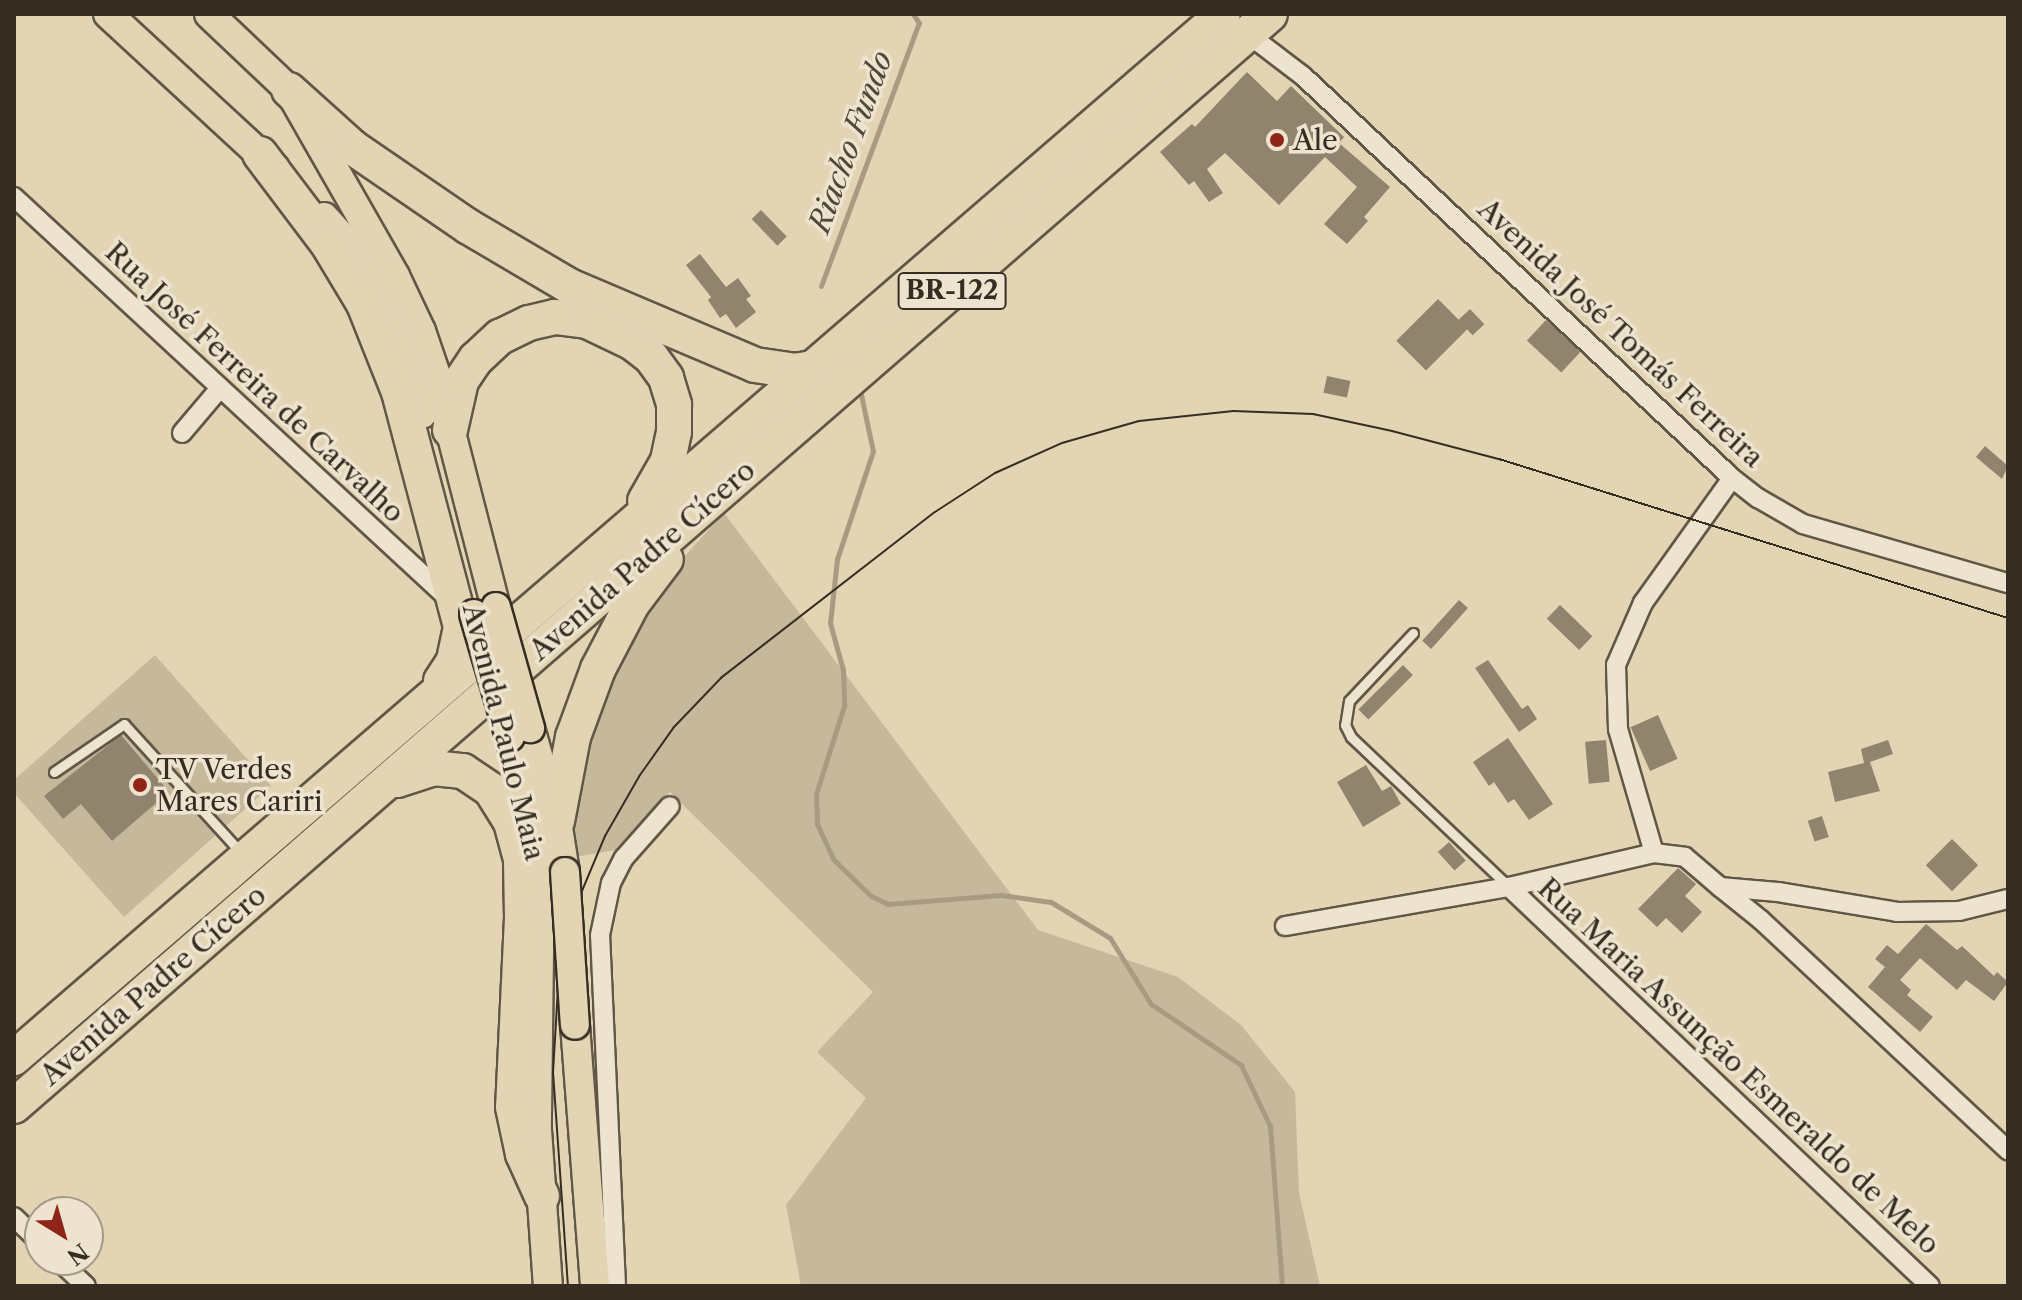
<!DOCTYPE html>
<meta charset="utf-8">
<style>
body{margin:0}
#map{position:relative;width:2022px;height:1300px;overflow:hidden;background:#e3d4b4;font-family:"Libre Caslon Text",serif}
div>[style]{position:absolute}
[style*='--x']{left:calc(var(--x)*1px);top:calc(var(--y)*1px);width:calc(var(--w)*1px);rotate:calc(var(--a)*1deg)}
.green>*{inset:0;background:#c6b89b}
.stream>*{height:5px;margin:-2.5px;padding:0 2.5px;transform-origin:2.5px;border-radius:2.5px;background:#a89b82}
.building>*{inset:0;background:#90846e;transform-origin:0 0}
.roads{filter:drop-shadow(2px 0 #615746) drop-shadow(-2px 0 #615746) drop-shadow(0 2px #615746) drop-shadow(0 -2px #615746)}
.lane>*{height:9px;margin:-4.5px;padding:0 4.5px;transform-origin:4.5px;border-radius:4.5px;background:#ede3ce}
.street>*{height:18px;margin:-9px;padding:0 9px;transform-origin:9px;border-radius:9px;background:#ede3ce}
.primary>*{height:28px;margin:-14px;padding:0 14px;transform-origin:14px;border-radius:14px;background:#e3d4b4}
.highway>*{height:34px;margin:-17px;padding:0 17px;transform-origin:17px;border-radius:17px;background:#e3d4b4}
.tram>*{height:2px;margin:-1px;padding:0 1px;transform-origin:1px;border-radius:1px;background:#362d22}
.bridges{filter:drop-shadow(2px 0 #362d22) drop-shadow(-2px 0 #362d22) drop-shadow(0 2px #362d22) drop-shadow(0 -2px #362d22)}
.primary-bridge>*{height:28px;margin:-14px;padding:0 14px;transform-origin:14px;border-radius:14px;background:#e3d4b4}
.dots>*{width:22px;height:22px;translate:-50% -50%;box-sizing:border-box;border:4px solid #ede3ce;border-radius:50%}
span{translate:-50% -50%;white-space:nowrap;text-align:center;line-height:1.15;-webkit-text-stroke:7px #ede3ce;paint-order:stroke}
.shield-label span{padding:2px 6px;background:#ede3ce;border:2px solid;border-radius:6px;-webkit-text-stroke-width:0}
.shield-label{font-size:26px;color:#362d22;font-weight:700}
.poi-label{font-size:28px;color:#362d22}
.left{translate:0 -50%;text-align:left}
.street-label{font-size:28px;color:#362d22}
.water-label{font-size:30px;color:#52483a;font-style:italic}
.frame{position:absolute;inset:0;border:16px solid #362d22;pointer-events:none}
.north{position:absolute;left:24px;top:1196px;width:80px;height:80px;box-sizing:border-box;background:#ede3ce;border:2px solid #a49a89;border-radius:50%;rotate:143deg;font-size:22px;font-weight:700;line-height:32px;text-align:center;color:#362d22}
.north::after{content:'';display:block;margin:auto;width:28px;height:36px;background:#8f2418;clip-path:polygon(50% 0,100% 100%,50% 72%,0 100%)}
</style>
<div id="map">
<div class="green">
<div style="clip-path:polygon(724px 513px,1038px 930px,1178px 977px,1241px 1025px,1295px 1092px,1299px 1193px,1320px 1286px,801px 1286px,786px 1205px,866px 1098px,817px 1052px,873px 992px,670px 792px,621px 849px,575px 857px,574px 821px,585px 748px,607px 683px,661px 582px)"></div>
<div style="clip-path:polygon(155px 655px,271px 786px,124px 917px,14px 793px,14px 780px)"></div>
</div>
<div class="stream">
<div style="--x:821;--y:286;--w:281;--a:-69.6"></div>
<div style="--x:919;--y:23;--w:11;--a:-124"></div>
<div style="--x:860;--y:390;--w:62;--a:78"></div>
<div style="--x:873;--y:451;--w:114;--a:108.4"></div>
<div style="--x:837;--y:559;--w:64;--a:96.2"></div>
<div style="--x:830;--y:623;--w:49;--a:74.5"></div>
<div style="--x:843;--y:670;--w:36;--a:88"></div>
<div style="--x:844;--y:706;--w:92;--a:107.7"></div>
<div style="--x:816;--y:794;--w:30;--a:88"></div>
<div style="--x:817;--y:824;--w:38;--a:65"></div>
<div style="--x:833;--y:859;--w:53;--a:44.2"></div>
<div style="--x:871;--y:896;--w:19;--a:25"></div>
<div style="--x:888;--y:904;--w:113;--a:-4.6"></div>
<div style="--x:1001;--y:895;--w:50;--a:8"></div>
<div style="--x:1051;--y:902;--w:69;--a:31.4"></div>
<div style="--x:1110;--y:938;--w:78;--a:58.2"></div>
<div style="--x:1151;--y:1004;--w:109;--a:34.1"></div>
<div style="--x:1241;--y:1065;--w:68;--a:64.6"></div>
<div style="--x:1270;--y:1126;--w:160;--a:85.7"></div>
</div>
<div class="building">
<div style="clip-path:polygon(1247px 72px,1277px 101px,1291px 86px,1344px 137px,1339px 143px,1390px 187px,1364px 217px,1368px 221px,1347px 244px,1324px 224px,1357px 187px,1325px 157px,1279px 205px,1225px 153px,1207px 169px,1223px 193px,1209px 202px,1194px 181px,1189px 185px,1160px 152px,1192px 124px,1195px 127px)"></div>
<div style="left:761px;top:210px;width:37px;height:13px;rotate:46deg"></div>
<div style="clip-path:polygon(700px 254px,726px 287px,738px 278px,751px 296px,746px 299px,756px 312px,736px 328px,726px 314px,720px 318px,708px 300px,711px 297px,686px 265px)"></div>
<div style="left:1438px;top:299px;width:42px;height:59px;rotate:45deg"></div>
<div style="left:1470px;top:309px;width:21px;height:16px;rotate:47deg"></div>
<div style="left:1546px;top:320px;width:47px;height:28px;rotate:43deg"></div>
<div style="left:1327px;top:376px;width:24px;height:17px;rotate:12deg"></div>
<div style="clip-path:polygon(1985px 446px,2008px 466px,2002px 479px,1976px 457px)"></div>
<div style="left:1459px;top:600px;width:12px;height:55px;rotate:42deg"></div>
<div style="left:1560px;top:605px;width:45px;height:19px;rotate:44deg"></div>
<div style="clip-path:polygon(1488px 660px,1522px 709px,1528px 705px,1537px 719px,1519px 732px,1475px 668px)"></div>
<div style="left:1403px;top:665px;width:14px;height:63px;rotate:45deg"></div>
<div style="left:1658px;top:715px;width:48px;height:30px;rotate:66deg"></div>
<div style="clip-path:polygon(121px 735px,169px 792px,112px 841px,81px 804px,63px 819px,44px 796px)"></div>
<div style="clip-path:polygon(1508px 738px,1553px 804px,1529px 820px,1514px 799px,1508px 803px,1494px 782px,1489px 786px,1473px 762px)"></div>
<div style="left:1606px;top:740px;width:42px;height:21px;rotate:85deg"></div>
<div style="clip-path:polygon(1888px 740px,1893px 754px,1870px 762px,1880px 791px,1835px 802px,1828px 772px,1864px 763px,1861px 749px)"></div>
<div style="clip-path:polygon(1366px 765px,1382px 791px,1391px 786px,1401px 804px,1363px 827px,1337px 782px)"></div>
<div style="left:1822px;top:816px;width:22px;height:15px;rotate:72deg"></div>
<div style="left:1952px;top:839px;width:37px;height:37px;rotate:45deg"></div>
<div style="left:1449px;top:842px;width:25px;height:15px;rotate:48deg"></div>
<div style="clip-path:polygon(1678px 868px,1696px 884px,1685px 896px,1702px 912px,1682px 933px,1666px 918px,1657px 927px,1638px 909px)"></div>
<div style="clip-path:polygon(1926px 924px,1957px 950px,1962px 946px,1994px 976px,1997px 972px,2008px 982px,1994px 1001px,1966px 980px,1957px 990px,1920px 958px,1900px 980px,1911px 990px,1907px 995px,1933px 1017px,1920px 1032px,1868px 987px,1885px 967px,1875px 959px,1887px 945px,1898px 954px)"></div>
</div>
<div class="roads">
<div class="lane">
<div style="--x:1413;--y:633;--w:93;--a:133.3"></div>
<div style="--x:1349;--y:701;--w:24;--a:99"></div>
<div style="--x:1345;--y:725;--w:13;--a:63"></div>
<div style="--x:1351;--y:737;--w:218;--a:43.5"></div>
<div style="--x:54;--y:772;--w:85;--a:-34.4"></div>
<div style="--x:124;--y:724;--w:177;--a:47.7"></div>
</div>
<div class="street">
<div style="--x:1248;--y:34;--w:69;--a:37.4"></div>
<div style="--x:1303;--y:76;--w:588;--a:43.14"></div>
<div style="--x:1732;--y:478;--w:33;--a:38"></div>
<div style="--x:1758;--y:498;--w:52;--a:30"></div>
<div style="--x:1803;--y:524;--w:213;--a:16.1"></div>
<div style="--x:14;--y:197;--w:594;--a:42.75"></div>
<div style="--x:182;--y:433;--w:59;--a:-49.8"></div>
<div style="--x:1654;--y:853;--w:129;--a:-106.2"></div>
<div style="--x:1618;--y:729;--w:64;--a:-91.8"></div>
<div style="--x:1616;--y:665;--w:68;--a:-66.5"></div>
<div style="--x:1643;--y:603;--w:153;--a:-54.5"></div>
<div style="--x:1509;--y:887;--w:580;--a:43.46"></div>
<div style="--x:1720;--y:887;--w:53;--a:38.8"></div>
<div style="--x:1761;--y:920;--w:338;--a:43"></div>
<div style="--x:1285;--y:926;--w:227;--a:-9.9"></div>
<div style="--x:1509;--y:887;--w:149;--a:-13.2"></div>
<div style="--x:1654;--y:853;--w:31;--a:7"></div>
<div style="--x:1685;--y:857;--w:46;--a:40.6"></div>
<div style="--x:1720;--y:887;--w:58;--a:4.9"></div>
<div style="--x:1778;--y:892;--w:121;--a:9.5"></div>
<div style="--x:1897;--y:912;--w:62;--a:-0.9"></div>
<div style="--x:1959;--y:911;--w:50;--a:-13.8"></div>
<div style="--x:14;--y:1217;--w:36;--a:44"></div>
<div style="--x:58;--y:1260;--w:38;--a:43"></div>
<div style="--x:616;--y:1286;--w:351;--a:-92.6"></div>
<div style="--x:600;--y:935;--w:53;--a:-78.1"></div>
<div style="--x:611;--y:883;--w:28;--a:-63"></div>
<div style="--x:624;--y:858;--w:69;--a:-48.5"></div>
</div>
<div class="primary">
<div style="--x:108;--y:14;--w:227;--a:42.7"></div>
<div style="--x:209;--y:14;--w:110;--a:43.5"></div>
<div style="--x:289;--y:90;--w:214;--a:60.3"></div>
<div style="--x:395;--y:276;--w:61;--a:64.7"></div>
<div style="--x:421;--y:331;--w:50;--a:71.2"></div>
<div style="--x:437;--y:378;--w:236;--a:75.6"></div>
<div style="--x:324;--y:217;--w:39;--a:48"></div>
<div style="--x:350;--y:246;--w:74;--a:61"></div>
<div style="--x:386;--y:311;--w:109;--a:70.7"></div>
<div style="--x:530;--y:728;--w:97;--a:73.8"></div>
<div style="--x:557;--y:821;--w:52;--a:81.1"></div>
<div style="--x:510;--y:737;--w:136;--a:77.3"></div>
<div style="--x:540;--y:870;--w:260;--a:90.7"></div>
<div style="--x:537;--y:1130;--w:156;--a:86"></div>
<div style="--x:575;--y:1025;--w:262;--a:85.6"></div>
</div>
<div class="highway">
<div style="--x:289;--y:90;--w:85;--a:42.1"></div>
<div style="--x:352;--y:147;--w:142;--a:34.4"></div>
<div style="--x:469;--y:227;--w:116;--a:30.5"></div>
<div style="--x:569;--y:286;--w:202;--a:23"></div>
<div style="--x:755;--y:365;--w:40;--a:8.5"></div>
<div style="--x:795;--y:371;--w:22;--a:-10"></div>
<div style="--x:260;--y:154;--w:113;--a:52.9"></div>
<div style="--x:328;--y:244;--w:70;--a:59"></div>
<div style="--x:364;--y:304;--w:95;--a:68.3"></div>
<div style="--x:399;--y:392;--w:243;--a:75.2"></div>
<div style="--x:461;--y:627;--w:35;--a:102"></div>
<div style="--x:454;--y:661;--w:24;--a:123"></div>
<div style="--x:450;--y:430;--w:50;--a:-77.3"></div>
<div style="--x:461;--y:381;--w:27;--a:-56"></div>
<div style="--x:476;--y:359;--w:33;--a:-43"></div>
<div style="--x:500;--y:337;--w:32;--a:-26"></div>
<div style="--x:529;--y:323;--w:27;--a:-13"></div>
<div style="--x:555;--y:317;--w:32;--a:7"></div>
<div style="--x:587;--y:321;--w:51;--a:25.6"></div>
<div style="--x:633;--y:343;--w:23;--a:38"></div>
<div style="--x:651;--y:357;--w:26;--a:54"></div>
<div style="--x:666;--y:378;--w:28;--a:73"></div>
<div style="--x:674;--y:405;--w:27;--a:90"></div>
<div style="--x:674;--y:432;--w:30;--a:102"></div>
<div style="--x:668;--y:461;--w:46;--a:119.9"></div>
<div style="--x:397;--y:780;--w:38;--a:-18"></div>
<div style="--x:433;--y:768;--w:30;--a:6"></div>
<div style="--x:463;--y:771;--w:34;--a:34"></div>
<div style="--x:491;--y:790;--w:38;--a:58"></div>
<div style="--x:511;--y:822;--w:39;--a:75"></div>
<div style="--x:521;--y:860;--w:58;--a:89"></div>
<div style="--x:522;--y:918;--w:189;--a:92.7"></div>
<div style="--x:513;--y:1107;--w:48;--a:78"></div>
<div style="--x:523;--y:1154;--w:46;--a:65.7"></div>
<div style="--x:557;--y:821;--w:86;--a:-79.2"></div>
<div style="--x:573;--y:737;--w:72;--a:-69.8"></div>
<div style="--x:598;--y:669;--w:73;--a:-62.4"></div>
<div style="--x:632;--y:604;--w:56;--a:-52.9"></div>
<div style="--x:14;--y:1058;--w:1597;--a:-40.81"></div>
<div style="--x:14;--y:1106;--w:1664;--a:-41"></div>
</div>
</div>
<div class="tram">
<div style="--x:579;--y:898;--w:67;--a:-67.2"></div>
<div style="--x:605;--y:836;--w:70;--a:-60.2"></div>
<div style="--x:640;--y:775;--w:59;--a:-54.7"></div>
<div style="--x:674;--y:727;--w:69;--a:-46.2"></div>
<div style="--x:722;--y:677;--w:269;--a:-37.8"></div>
<div style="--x:935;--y:512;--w:72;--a:-33"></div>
<div style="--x:995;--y:473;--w:73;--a:-24.1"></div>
<div style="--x:1062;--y:443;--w:80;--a:-15.9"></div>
<div style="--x:1139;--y:421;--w:95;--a:-6.1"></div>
<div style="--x:1233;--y:411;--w:80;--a:2.1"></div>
<div style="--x:1313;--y:414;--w:81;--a:12.1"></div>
<div style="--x:1392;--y:431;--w:111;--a:14.7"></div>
<div style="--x:1499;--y:459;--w:533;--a:17.35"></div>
<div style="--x:558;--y:988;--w:84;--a:93.4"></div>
<div style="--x:553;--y:1072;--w:215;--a:86"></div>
</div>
<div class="bridges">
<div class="primary-bridge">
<div style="--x:496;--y:607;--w:126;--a:74.3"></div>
<div style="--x:474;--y:614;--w:128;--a:73.7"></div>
<div style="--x:565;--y:872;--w:153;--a:86.3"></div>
</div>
</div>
<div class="dots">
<div style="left:1277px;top:140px;background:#8f2418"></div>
<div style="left:140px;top:785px;background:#8f2418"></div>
</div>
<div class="shield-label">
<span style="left:952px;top:291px">BR-122</span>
</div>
<div class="poi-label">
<span class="left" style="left:1293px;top:140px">Ale</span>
<span class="left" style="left:156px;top:785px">TV Verdes<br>Mares Cariri</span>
</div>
<div class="street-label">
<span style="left:1621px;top:333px;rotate:43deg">Avenida José Tomás Ferreira</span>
<span style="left:255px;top:382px;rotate:43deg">Rua José Ferreira de Carvalho</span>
<span style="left:642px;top:560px;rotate:-41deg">Avenida Padre Cícero</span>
<span style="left:504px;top:732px;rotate:76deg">Avenida Paulo Maia</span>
<span style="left:153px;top:985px;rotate:-41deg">Avenida Padre Cícero</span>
<span style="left:1739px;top:1066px;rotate:43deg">Rua Maria Assunção Esmeraldo de Melo</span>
</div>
<div class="water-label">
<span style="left:851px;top:142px;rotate:-70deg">Riacho Fundo</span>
</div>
<div class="frame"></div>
<div class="north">N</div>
</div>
